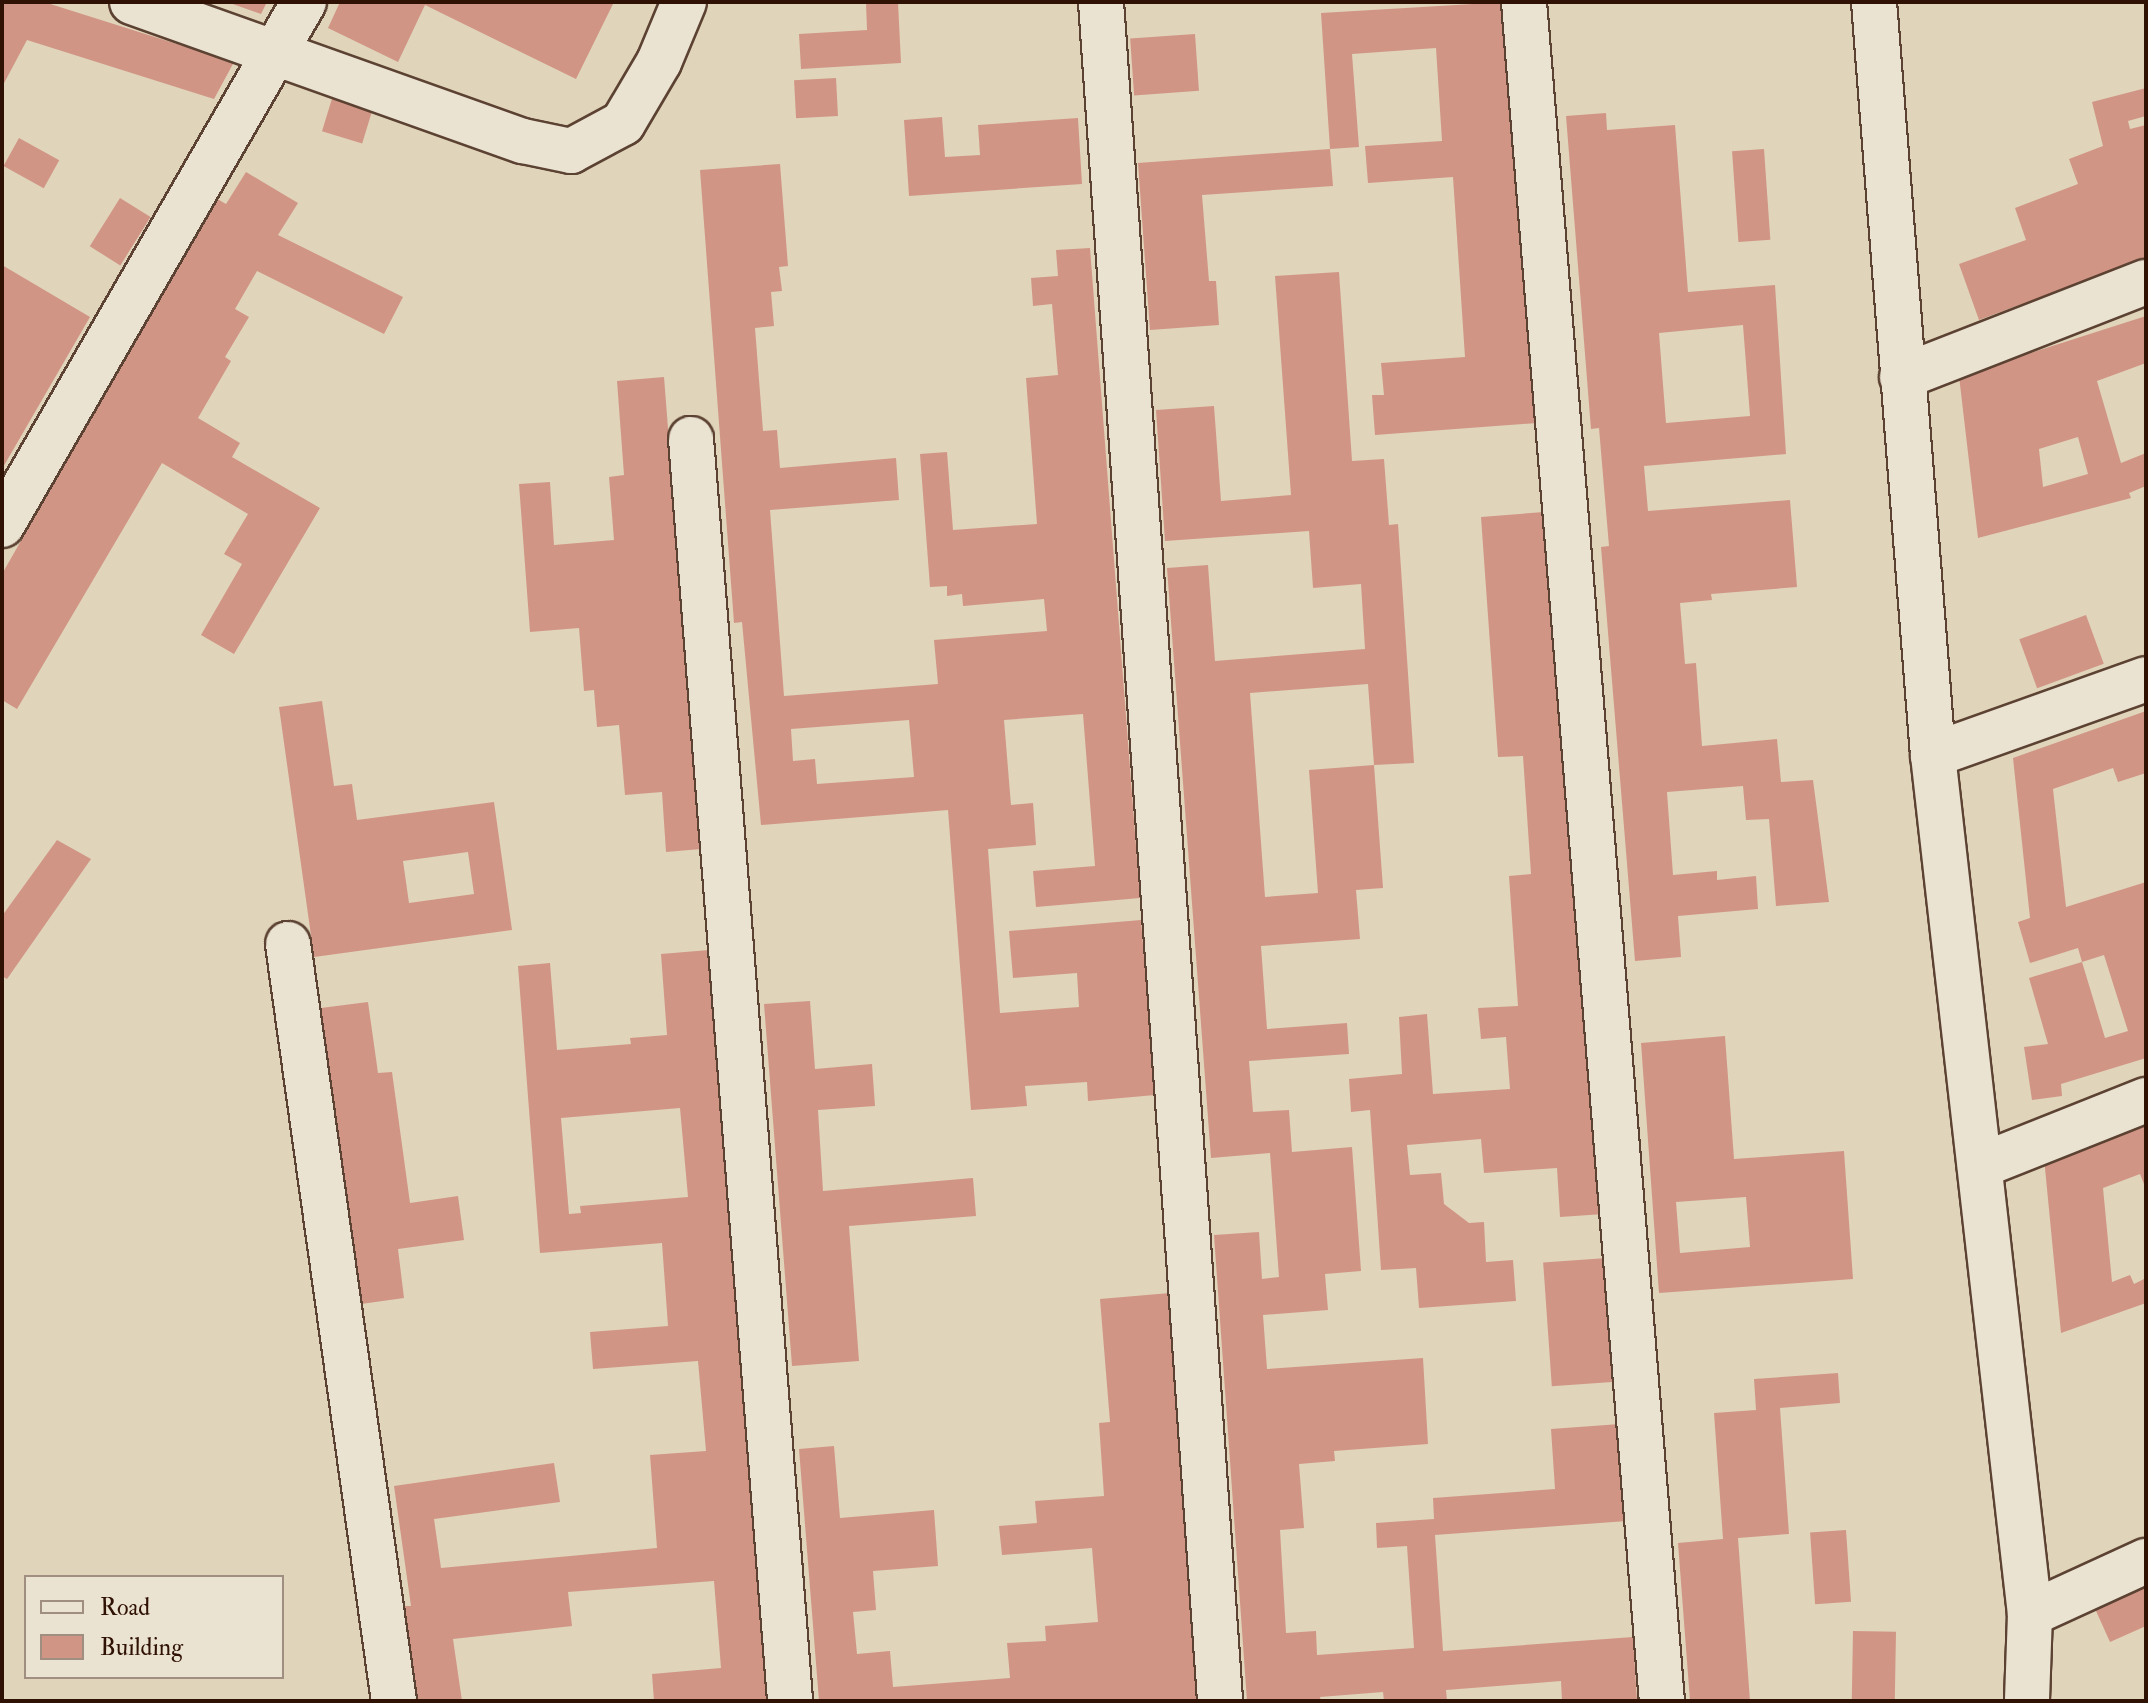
<!DOCTYPE html>
<style>
body{margin:0}
#map{position:relative;width:2148px;height:1703px;overflow:hidden;background:#e0d4ba;font-family:"IM FELL Double Pica",serif}
div>[style]{position:absolute}
[style*='--x']{left:calc(var(--x)*1px);top:calc(var(--y)*1px);width:calc(var(--w)*1px);rotate:calc(var(--a)*1deg)}
.building>*{inset:0;background:#d19585;transform-origin:0 0}
.roads{filter:drop-shadow(2px 0 #5c4232) drop-shadow(-2px 0 #5c4232) drop-shadow(0 2px #5c4232) drop-shadow(0 -2px #5c4232)}
.minor>*{height:44px;margin:-22px;padding:0 22px;transform-origin:22px;border-radius:22px;background:#ebe3d2}
.tertiary>*{height:44px;margin:-22px;padding:0 22px;transform-origin:22px;border-radius:22px;background:#ebe3d2}
span{translate:-50% -50%;white-space:nowrap;text-align:center;line-height:1.15;-webkit-text-stroke:6px #ebe3d2;paint-order:stroke}
.frame{position:absolute;inset:0;border:4px solid #301204;pointer-events:none}
.legend{position:absolute;left:24px;top:1575px;width:260px;height:104px;box-sizing:border-box;background:#ebe3d2;border:2px solid #a08f80;margin:0;padding:10px 14px;list-style:none;font-size:24px;color:#301204}
.legend li{display:flex;align-items:center;gap:16px;height:40px}
.legend b{width:40px;border:2px solid #a08f80}
</style>
<div id="map">
<div class="building">
<div style="clip-path:polygon(2px 2px,44px 2px,234px 62px,214px 99px,27px 40px,2px 87px)"></div>
<div style="clip-path:polygon(227px 2px,267px 2px,261px 14px)"></div>
<div style="clip-path:polygon(340px 2px,614px 2px,576px 79px,425px 5px,398px 62px,328px 28px)"></div>
<div style="clip-path:polygon(866px 2px,898px 2px,901px 63px,801px 69px,799px 34px,867px 30px)"></div>
<div style="clip-path:polygon(1507px 2px,1537px 423px,1375px 435px,1372px 395px,1384px 395px,1381px 363px,1465px 357px,1453px 177px,1368px 183px,1365px 146px,1442px 141px,1436px 48px,1352px 54px,1359px 147px,1330px 149px,1321px 13px)"></div>
<div style="left:1195px;top:34px;width:57px;height:65px;rotate:86deg"></div>
<div style="left:836px;top:78px;width:38px;height:42px;rotate:87deg"></div>
<div style="clip-path:polygon(2146px 88px,2146px 116px,2128px 121px,2130px 129px,2146px 125px,2146px 258px,1979px 320px,1959px 264px,2026px 240px,2015px 208px,2078px 184px,2069px 159px,2103px 146px,2092px 102px)"></div>
<div style="left:334px;top:92px;width:42px;height:41px;rotate:17deg"></div>
<div style="clip-path:polygon(evenodd,1606px 113px,1607px 130px,1675px 125px,1688px 292px,1775px 285px,1786px 454px,1644px 466px,1648px 511px,1790px 500px,1797px 587px,1711px 594px,1712px 600px,1680px 603px,1685px 664px,1696px 663px,1702px 746px,1777px 739px,1781px 782px,1813px 780px,1829px 902px,1776px 906px,1769px 819px,1746px 820px,1743px 786px,1667px 792px,1673px 875px,1717px 871px,1717px 880px,1756px 876px,1758px 909px,1678px 916px,1681px 957px,1635px 961px,1601px 547px,1609px 546px,1599px 428px,1591px 429px,1566px 116px,1606px 113px,1743px 325px,1750px 416px,1666px 423px,1659px 333px,1743px 325px)"></div>
<div style="clip-path:polygon(942px 117px,945px 157px,980px 155px,978px 125px,1078px 118px,1082px 184px,909px 196px,904px 120px)"></div>
<div style="left:19px;top:138px;width:46px;height:32px;rotate:29deg"></div>
<div style="clip-path:polygon(1330px 149px,1333px 186px,1202px 195px,1209px 281px,1216px 281px,1219px 325px,1150px 330px,1138px 163px)"></div>
<div style="left:1764px;top:149px;width:91px;height:32px;rotate:86deg"></div>
<div style="clip-path:polygon(evenodd,780px 164px,788px 266px,779px 267px,782px 291px,771px 292px,774px 326px,755px 328px,763px 431px,777px 430px,780px 468px,896px 458px,899px 500px,770px 510px,784px 696px,938px 684px,934px 640px,1047px 631px,1044px 599px,963px 606px,962px 594px,947px 596px,947px 586px,930px 587px,920px 454px,947px 452px,953px 530px,1037px 524px,1026px 378px,1058px 375px,1052px 304px,1033px 306px,1031px 278px,1058px 276px,1056px 250px,1090px 248px,1140px 898px,1036px 907px,1033px 871px,1095px 866px,1083px 714px,1004px 720px,1011px 805px,1033px 803px,1036px 845px,988px 849px,994px 932px,1000px 1013px,1079px 1007px,1077px 973px,1013px 978px,1009px 931px,1141px 920px,1155px 1095px,1088px 1101px,1087px 1082px,1025px 1086px,1027px 1106px,971px 1110px,948px 810px,761px 825px,742px 622px,734px 623px,700px 170px,780px 164px,909px 720px,914px 777px,817px 784px,815px 759px,793px 761px,791px 729px,909px 720px)"></div>
<div style="clip-path:polygon(246px 172px,298px 203px,278px 235px,403px 297px,384px 334px,257px 271px,235px 309px,249px 317px,225px 357px,231px 361px,198px 418px,240px 443px,232px 457px,320px 508px,234px 654px,201px 635px,242px 564px,224px 554px,248px 514px,162px 463px,17px 709px,2px 700px,2px 574px,26px 532px,20px 529px,214px 197px,226px 204px)"></div>
<div style="left:120px;top:198px;width:36px;height:57px;rotate:32deg"></div>
<div style="clip-path:polygon(2px 265px,90px 317px,2px 469px)"></div>
<div style="clip-path:polygon(1339px 272px,1352px 461px,1384px 459px,1389px 525px,1398px 524px,1414px 763px,1374px 765px,1368px 684px,1250px 693px,1265px 897px,1318px 893px,1309px 770px,1374px 765px,1383px 888px,1356px 890px,1360px 939px,1261px 946px,1267px 1029px,1347px 1023px,1349px 1054px,1249px 1061px,1253px 1112px,1289px 1110px,1292px 1152px,1352px 1147px,1361px 1271px,1325px 1274px,1328px 1310px,1263px 1315px,1267px 1369px,1423px 1358px,1428px 1444px,1334px 1451px,1335px 1461px,1299px 1464px,1304px 1528px,1280px 1530px,1286px 1633px,1316px 1631px,1317px 1655px,1414px 1648px,1407px 1546px,1377px 1548px,1376px 1523px,1434px 1519px,1433px 1498px,1555px 1489px,1551px 1429px,1620px 1424px,1627px 1521px,1435px 1535px,1443px 1651px,1633px 1637px,1637px 1701px,1562px 1701px,1561px 1681px,1446px 1690px,1447px 1701px,1384px 1701px,1383px 1692px,1320px 1697px,1321px 1701px,1247px 1701px,1214px 1235px,1259px 1232px,1262px 1279px,1279px 1277px,1270px 1153px,1211px 1158px,1167px 568px,1208px 565px,1215px 661px,1365px 649px,1361px 584px,1313px 588px,1309px 531px,1165px 541px,1156px 410px,1214px 406px,1221px 501px,1291px 495px,1275px 276px)"></div>
<div style="clip-path:polygon(evenodd,2146px 316px,2146px 363px,2097px 381px,2121px 463px,2146px 453px,2146px 486px,2129px 493px,2131px 498px,1978px 538px,1959px 376px,2146px 316px,2078px 437px,2088px 474px,2043px 487px,2039px 449px,2078px 437px)"></div>
<div style="clip-path:polygon(664px 377px,701px 849px,666px 852px,662px 792px,625px 795px,619px 725px,597px 727px,594px 690px,584px 691px,579px 628px,530px 632px,519px 484px,550px 482px,554px 545px,614px 540px,609px 477px,624px 475px,617px 381px)"></div>
<div style="clip-path:polygon(1544px 512px,1604px 1214px,1560px 1217px,1557px 1168px,1484px 1173px,1481px 1139px,1407px 1145px,1410px 1175px,1441px 1173px,1444px 1204px,1469px 1223px,1484px 1222px,1486px 1262px,1513px 1260px,1516px 1301px,1419px 1308px,1416px 1268px,1381px 1270px,1370px 1110px,1351px 1112px,1349px 1079px,1402px 1074px,1399px 1017px,1427px 1014px,1433px 1094px,1510px 1089px,1506px 1037px,1481px 1039px,1478px 1008px,1518px 1006px,1509px 876px,1531px 874px,1523px 756px,1498px 757px,1481px 517px)"></div>
<div style="left:2086px;top:615px;width:52px;height:71px;rotate:70deg"></div>
<div style="clip-path:polygon(evenodd,322px 701px,334px 786px,352px 784px,357px 820px,494px 802px,512px 930px,314px 957px,279px 707px,322px 701px,468px 852px,474px 894px,409px 903px,403px 861px,468px 852px)"></div>
<div style="clip-path:polygon(evenodd,2146px 711px,2146px 773px,2118px 782px,2113px 768px,2053px 789px,2066px 907px,2146px 882px,2146px 1058px,2061px 1084px,2062px 1096px,2032px 1100px,2024px 1047px,2048px 1044px,2029px 978px,2082px 962px,2078px 948px,2030px 963px,2018px 922px,2030px 918px,2013px 758px,2146px 711px,2104px 955px,2128px 1031px,2105px 1038px,2082px 962px,2104px 955px)"></div>
<div style="clip-path:polygon(57px 840px,91px 859px,7px 979px,2px 976px,2px 916px)"></div>
<div style="clip-path:polygon(evenodd,709px 950px,769px 1701px,654px 1701px,652px 1674px,721px 1668px,714px 1581px,568px 1592px,572px 1626px,453px 1639px,462px 1701px,416px 1701px,403px 1606px,411px 1606px,394px 1486px,554px 1463px,560px 1502px,434px 1519px,441px 1568px,657px 1548px,650px 1455px,706px 1451px,698px 1361px,593px 1369px,590px 1332px,668px 1326px,662px 1243px,540px 1253px,518px 966px,550px 963px,557px 1050px,631px 1044px,630px 1038px,667px 1035px,661px 954px,709px 950px,680px 1108px,688px 1197px,580px 1206px,581px 1213px,569px 1214px,561px 1118px,680px 1108px)"></div>
<div style="clip-path:polygon(810px 1001px,815px 1069px,872px 1064px,875px 1106px,818px 1110px,823px 1191px,973px 1178px,976px 1216px,849px 1226px,859px 1361px,792px 1366px,764px 1004px)"></div>
<div style="clip-path:polygon(368px 1002px,378px 1073px,392px 1072px,410px 1203px,458px 1196px,464px 1240px,398px 1249px,404px 1298px,361px 1304px,321px 1008px)"></div>
<div style="clip-path:polygon(evenodd,1725px 1036px,1734px 1159px,1844px 1151px,1853px 1279px,1659px 1293px,1641px 1043px,1725px 1036px,1746px 1197px,1750px 1247px,1680px 1253px,1676px 1202px,1746px 1197px)"></div>
<div style="clip-path:polygon(2146px 1119px,2146px 1189px,2140px 1174px,2103px 1188px,2112px 1282px,2130px 1275px,2134px 1284px,2146px 1278px,2146px 1303px,2061px 1333px,2044px 1158px)"></div>
<div style="left:1607px;top:1258px;width:124px;height:64px;rotate:86deg"></div>
<div style="clip-path:polygon(1170px 1293px,1202px 1701px,819px 1701px,799px 1449px,834px 1446px,840px 1518px,934px 1510px,938px 1566px,873px 1571px,876px 1610px,853px 1612px,857px 1654px,890px 1651px,893px 1687px,1010px 1678px,1007px 1643px,1046px 1641px,1045px 1626px,1098px 1622px,1092px 1548px,1002px 1555px,999px 1526px,1037px 1523px,1035px 1501px,1104px 1496px,1099px 1423px,1110px 1422px,1100px 1299px)"></div>
<div style="clip-path:polygon(1838px 1373px,1840px 1403px,1780px 1408px,1789px 1534px,1738px 1538px,1750px 1701px,1690px 1701px,1678px 1543px,1723px 1539px,1714px 1413px,1756px 1410px,1754px 1379px)"></div>
<div style="left:1846px;top:1530px;width:72px;height:36px;rotate:86deg"></div>
<div style="clip-path:polygon(2146px 1578px,2146px 1626px,2110px 1642px,2092px 1602px)"></div>
<div style="left:1853px;top:1631px;width:43px;height:70px;rotate:1deg"></div>
</div>
<div class="roads">
<div class="minor">
<div style="--x:132;--y:2;--w:415;--a:19.6"></div>
<div style="--x:523;--y:141;--w:49;--a:11.8"></div>
<div style="--x:571;--y:151;--w:59;--a:-28.3"></div>
<div style="--x:623;--y:123;--w:71;--a:-59.5"></div>
<div style="--x:659;--y:62;--w:65;--a:-67.4"></div>
<div style="--x:1101;--y:2;--w:1703;--a:85.99"></div>
<div style="--x:1524;--y:2;--w:1705;--a:85.36"></div>
<div style="--x:1902;--y:377;--w:262;--a:-21.3"></div>
<div style="--x:691;--y:439;--w:1266;--a:85.51"></div>
<div style="--x:2;--y:525;--w:604;--a:-60"></div>
<div style="--x:1933;--y:755;--w:226;--a:-19.6"></div>
<div style="--x:288;--y:944;--w:764;--a:82.03"></div>
<div style="--x:1980;--y:1166;--w:179;--a:-21.7"></div>
<div style="--x:2030;--y:1614;--w:128;--a:-24.6"></div>
</div>
<div class="tertiary">
<div style="--x:1874;--y:2;--w:755;--a:85.52"></div>
<div style="--x:1933;--y:755;--w:864;--a:83.56"></div>
<div style="--x:2030;--y:1614;--w:87;--a:92"></div>
</div>
</div>
<div class="frame"></div>
<ul class="legend">
<li><b style="height:10px;background:#ebe3d2"></b>Road</li>
<li><b style="height:22px;background:#d19585"></b>Building</li>
</ul>
</div>
